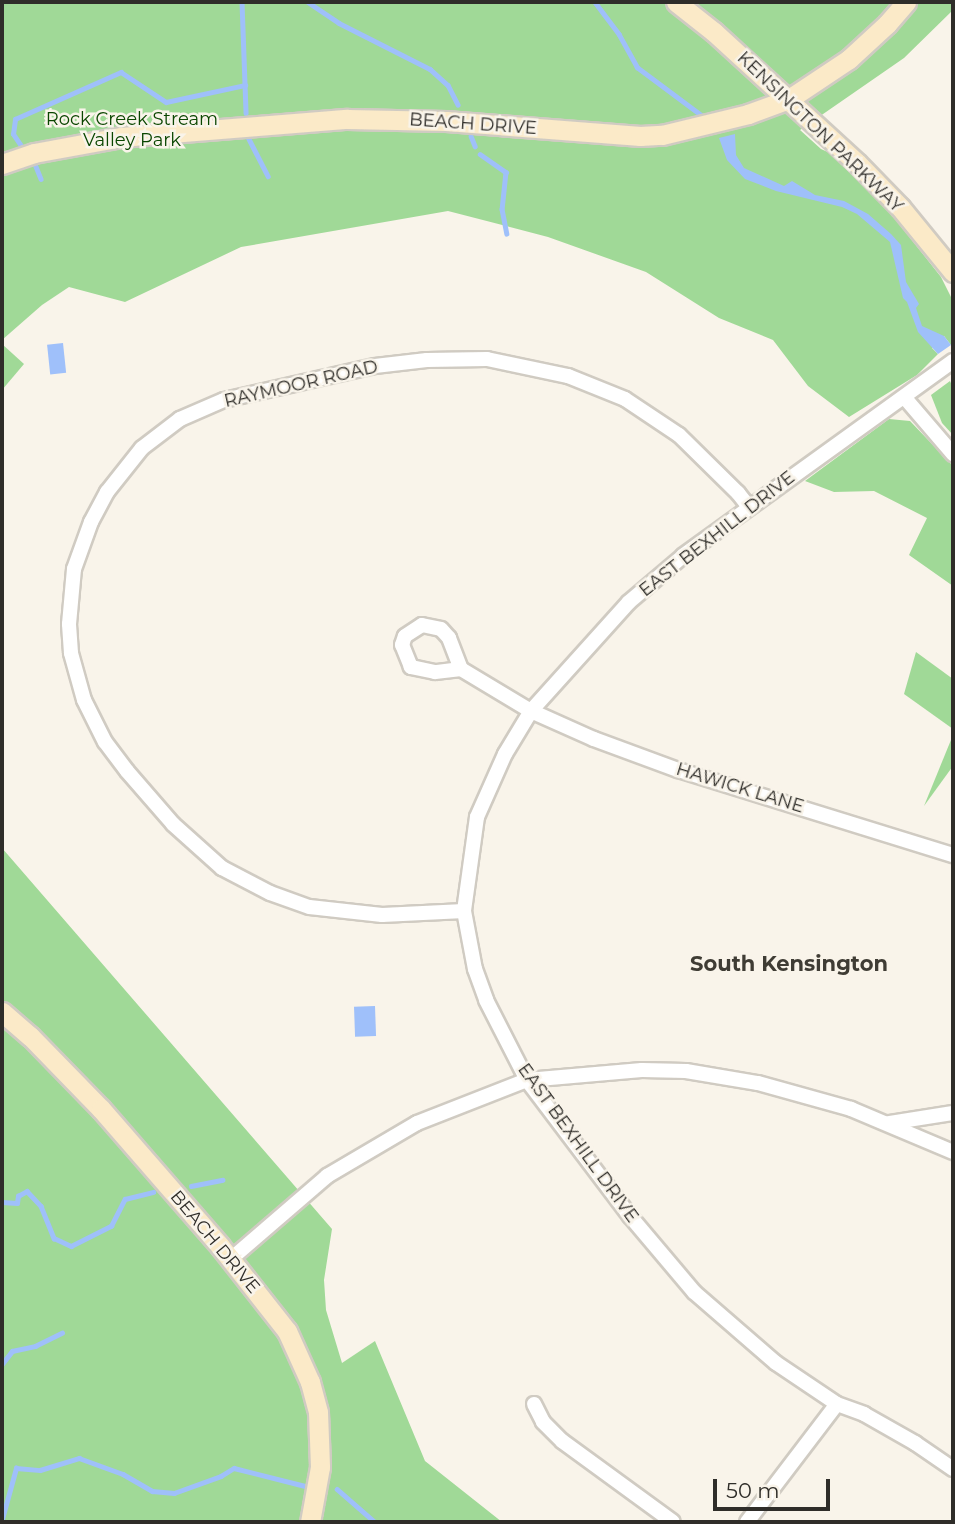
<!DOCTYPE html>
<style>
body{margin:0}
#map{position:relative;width:955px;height:1524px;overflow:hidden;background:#f9f4ea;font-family:Montserrat,sans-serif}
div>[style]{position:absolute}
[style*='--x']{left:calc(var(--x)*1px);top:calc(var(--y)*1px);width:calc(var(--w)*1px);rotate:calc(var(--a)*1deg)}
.green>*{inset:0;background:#a0d997}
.water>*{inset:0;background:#9fc0fa;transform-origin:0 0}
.stream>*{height:4.5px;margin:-2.25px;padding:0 2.25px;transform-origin:2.25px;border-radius:2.25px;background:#9fc0fa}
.roads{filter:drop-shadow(2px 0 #d0cbc2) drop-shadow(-2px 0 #d0cbc2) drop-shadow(0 2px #d0cbc2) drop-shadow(0 -2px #d0cbc2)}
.street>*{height:14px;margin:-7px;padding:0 7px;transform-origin:7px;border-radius:7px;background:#fff}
.secondary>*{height:19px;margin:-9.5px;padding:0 9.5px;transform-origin:9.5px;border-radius:9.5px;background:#fbeac8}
span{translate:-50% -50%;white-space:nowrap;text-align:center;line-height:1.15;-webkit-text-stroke:5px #f9f4ea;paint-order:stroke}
.park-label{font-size:18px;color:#0a4600}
.street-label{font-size:18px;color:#2f2d29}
.quarter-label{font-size:21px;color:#3f3c34;font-weight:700}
.frame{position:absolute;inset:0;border:4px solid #2f2d29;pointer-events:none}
.scale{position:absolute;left:713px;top:1479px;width:117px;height:32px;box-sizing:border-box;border:4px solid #2f2d29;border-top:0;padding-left:9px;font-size:21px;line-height:24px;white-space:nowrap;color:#2f2d29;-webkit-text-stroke:5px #f9f4ea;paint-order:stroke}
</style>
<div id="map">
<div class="green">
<div style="clip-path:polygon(2px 2px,953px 2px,953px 10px,904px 58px,800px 130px,821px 149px,843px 159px,863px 178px,941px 277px,953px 301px,953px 343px,951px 345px,944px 336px,932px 348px,938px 354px,917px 375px,849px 417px,808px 386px,773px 340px,719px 318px,646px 272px,548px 237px,448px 211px,241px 247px,125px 302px,69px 287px,42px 305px,2px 340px)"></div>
<div style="clip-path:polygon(2px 344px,24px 364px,2px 390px)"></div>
<div style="clip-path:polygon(950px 381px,953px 388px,953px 435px,942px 423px,931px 395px)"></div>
<div style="clip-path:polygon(889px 419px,910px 421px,953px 466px,953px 586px,909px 555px,927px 518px,874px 491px,834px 492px,805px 481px)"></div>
<div style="clip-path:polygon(916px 652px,953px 679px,953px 729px,904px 694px)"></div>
<div style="clip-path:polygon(953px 735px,953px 766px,924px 806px)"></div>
<div style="clip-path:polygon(2px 848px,332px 1229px,324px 1280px,326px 1310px,342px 1363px,375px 1341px,425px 1461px,502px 1522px,2px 1522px)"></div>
</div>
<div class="water">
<div style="clip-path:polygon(735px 134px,736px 155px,744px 168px,784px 186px,792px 181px,815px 195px,844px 201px,868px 214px,891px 234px,901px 245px,906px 282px,919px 304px,916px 308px,922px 326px,944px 336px,951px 345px,938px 354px,918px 332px,907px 302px,903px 298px,890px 242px,857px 214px,842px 207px,776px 191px,745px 179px,727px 160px,719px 138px)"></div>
<div style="left:63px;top:343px;width:30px;height:16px;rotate:84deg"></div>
<div style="left:375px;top:1006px;width:30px;height:21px;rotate:88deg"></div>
</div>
<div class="stream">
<div style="--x:242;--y:2;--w:111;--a:87.9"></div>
<div style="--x:308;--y:2;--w:37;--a:34"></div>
<div style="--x:339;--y:23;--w:102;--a:26.8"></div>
<div style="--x:430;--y:69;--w:24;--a:42"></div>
<div style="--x:448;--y:85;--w:22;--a:63"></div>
<div style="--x:595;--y:2;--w:40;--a:53"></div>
<div style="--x:619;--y:34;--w:38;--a:61"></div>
<div style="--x:637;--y:67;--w:84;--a:36.7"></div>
<div style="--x:471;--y:136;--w:11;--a:68"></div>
<div style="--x:248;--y:137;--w:44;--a:62.9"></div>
<div style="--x:21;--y:146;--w:14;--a:-124"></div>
<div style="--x:13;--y:134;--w:15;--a:-82"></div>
<div style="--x:15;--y:119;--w:116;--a:-23.9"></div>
<div style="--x:121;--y:72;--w:54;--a:33.7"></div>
<div style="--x:166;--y:102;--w:81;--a:-12.1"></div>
<div style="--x:480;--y:154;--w:32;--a:35"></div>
<div style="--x:506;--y:172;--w:37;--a:96"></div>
<div style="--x:502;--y:209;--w:25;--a:79"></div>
<div style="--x:35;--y:164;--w:16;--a:68"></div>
<div style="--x:191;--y:1186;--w:32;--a:-11"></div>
<div style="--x:2;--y:1202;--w:15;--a:4"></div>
<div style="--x:17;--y:1203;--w:7;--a:-82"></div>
<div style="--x:18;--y:1196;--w:10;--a:-29"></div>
<div style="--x:27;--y:1191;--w:21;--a:47"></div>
<div style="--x:41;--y:1206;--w:35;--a:68"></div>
<div style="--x:54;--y:1238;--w:19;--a:25"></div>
<div style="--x:71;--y:1246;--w:45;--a:-26.6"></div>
<div style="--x:111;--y:1226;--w:30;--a:-63"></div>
<div style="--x:125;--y:1199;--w:29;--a:-14"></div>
<div style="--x:2;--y:1364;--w:16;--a:-52"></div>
<div style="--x:12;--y:1351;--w:24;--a:-12"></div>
<div style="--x:35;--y:1346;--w:30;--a:-26"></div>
<div style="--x:337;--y:1489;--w:50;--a:41"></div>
<div style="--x:2;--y:1519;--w:53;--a:-74.6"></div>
<div style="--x:16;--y:1468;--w:24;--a:5"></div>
<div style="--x:40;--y:1470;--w:41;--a:-17.1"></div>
<div style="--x:79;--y:1458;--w:47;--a:20"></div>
<div style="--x:123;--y:1474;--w:34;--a:30"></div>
<div style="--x:152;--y:1491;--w:22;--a:5"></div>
<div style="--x:174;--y:1493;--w:50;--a:-19.9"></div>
<div style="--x:221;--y:1476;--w:15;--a:-32"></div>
<div style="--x:234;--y:1468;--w:73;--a:14.2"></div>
</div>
<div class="roads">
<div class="street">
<div style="--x:953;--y:361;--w:333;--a:144.2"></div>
<div style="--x:683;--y:556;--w:71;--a:139.6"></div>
<div style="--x:629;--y:602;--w:147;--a:132"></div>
<div style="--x:531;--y:711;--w:50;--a:121.2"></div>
<div style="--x:505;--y:754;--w:69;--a:114"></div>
<div style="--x:477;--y:817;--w:95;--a:97.9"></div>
<div style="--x:464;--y:911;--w:59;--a:79.3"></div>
<div style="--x:475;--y:969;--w:33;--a:70"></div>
<div style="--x:486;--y:1000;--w:90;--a:62.9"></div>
<div style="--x:527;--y:1080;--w:171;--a:52.9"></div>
<div style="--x:630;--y:1216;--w:99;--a:49.9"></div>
<div style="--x:694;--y:1292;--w:108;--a:40.9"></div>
<div style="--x:776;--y:1363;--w:73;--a:33.9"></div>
<div style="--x:837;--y:1404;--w:29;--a:20"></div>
<div style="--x:864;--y:1414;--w:59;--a:29.6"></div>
<div style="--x:915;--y:1443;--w:46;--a:34.4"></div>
<div style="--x:905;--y:398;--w:74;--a:49.4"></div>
<div style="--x:461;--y:669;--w:26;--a:173"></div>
<div style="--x:435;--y:672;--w:25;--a:-168"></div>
<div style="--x:411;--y:667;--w:24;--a:-112"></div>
<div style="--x:402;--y:645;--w:9;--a:-72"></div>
<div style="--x:405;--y:636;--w:20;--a:-33"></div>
<div style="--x:422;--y:625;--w:19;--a:12"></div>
<div style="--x:441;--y:629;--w:12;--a:48"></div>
<div style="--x:449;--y:638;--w:33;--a:69"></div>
<div style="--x:461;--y:669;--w:82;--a:31"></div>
<div style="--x:531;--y:711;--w:69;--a:24"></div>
<div style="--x:594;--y:739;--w:90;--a:20.3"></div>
<div style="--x:678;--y:770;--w:288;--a:17.2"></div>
<div style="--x:464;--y:911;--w:82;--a:177.2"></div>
<div style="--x:382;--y:915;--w:73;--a:-173.7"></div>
<div style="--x:309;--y:907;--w:41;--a:-160.3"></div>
<div style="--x:270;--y:893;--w:54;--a:-152.5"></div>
<div style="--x:222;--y:868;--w:66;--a:-138.1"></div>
<div style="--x:173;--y:824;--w:70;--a:-131"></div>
<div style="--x:127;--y:771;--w:36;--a:-127"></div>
<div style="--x:105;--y:742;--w:47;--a:-116.6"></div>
<div style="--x:84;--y:700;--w:49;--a:-105.5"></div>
<div style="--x:71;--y:653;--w:29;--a:-94"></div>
<div style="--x:69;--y:624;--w:55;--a:-84.8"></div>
<div style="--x:74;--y:569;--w:50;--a:-70.1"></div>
<div style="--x:91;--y:522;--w:34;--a:-62"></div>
<div style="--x:107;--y:492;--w:56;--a:-51.5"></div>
<div style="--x:142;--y:448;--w:48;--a:-37.3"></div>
<div style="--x:180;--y:419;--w:48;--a:-23.4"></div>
<div style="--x:224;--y:400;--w:155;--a:-12.7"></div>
<div style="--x:375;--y:366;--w:52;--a:-6.6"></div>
<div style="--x:427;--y:360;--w:60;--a:-1"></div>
<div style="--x:487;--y:359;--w:83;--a:11.9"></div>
<div style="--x:568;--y:376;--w:61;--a:22"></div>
<div style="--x:625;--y:399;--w:65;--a:33.7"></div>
<div style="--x:679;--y:435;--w:83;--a:44.5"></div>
<div style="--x:738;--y:493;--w:18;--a:52"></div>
<div style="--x:889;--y:1123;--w:65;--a:-8.9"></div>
<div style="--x:231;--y:1259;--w:127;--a:-40.8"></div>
<div style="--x:327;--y:1176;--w:104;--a:-30.5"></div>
<div style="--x:417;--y:1123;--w:118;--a:-21.4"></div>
<div style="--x:527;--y:1080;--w:115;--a:-5"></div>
<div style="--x:642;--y:1070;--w:44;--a:1.3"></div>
<div style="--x:686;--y:1071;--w:73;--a:9.5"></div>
<div style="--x:758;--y:1083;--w:97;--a:15.6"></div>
<div style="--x:851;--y:1109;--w:111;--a:22.9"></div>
<div style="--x:534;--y:1404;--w:20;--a:63"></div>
<div style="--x:543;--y:1422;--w:27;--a:45"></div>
<div style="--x:562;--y:1441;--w:137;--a:36.1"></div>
<div style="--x:747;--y:1522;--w:148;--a:-52.7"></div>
</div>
<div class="secondary">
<div style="--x:676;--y:2;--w:48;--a:38.3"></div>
<div style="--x:714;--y:32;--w:194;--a:42.5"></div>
<div style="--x:857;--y:163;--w:62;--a:45.7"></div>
<div style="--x:900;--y:207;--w:84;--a:50.8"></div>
<div style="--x:2;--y:164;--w:34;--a:-19"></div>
<div style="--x:34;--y:153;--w:88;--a:-10.4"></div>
<div style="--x:121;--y:137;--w:227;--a:-4.6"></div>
<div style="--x:347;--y:119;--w:99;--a:1.2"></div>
<div style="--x:446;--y:121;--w:195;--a:4.4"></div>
<div style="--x:640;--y:136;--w:22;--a:-3"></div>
<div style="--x:662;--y:135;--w:89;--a:-13.7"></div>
<div style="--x:748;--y:114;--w:44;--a:-20.1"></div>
<div style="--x:789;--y:99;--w:72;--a:-33.7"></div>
<div style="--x:849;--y:59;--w:52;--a:-42.6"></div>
<div style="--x:887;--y:24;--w:29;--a:-49"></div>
<div style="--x:2;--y:1012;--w:37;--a:41"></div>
<div style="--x:30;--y:1036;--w:102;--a:45.8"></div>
<div style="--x:101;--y:1109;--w:181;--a:49"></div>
<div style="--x:220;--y:1246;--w:108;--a:51.8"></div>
<div style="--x:287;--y:1331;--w:56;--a:65.7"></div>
<div style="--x:310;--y:1382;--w:31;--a:75"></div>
<div style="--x:318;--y:1412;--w:55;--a:87.9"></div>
<div style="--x:320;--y:1467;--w:56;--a:100.3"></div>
</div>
</div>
<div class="park-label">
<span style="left:132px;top:130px">Rock Creek Stream<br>Valley Park</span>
</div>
<div class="street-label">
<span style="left:473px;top:124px;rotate:4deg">BEACH DRIVE</span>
<span style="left:820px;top:132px;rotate:44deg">KENSINGTON PARKWAY</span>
<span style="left:301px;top:384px;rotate:-13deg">RAYMOOR ROAD</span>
<span style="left:717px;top:534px;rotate:-38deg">EAST BEXHILL DRIVE</span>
<span style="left:740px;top:788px;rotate:17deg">HAWICK LANE</span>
<span style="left:578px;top:1143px;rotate:54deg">EAST BEXHILL DRIVE</span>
<span style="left:215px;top:1242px;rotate:50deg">BEACH DRIVE</span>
</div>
<div class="quarter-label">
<span style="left:789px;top:964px">South Kensington</span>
</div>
<div class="frame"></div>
<div class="scale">50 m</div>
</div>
